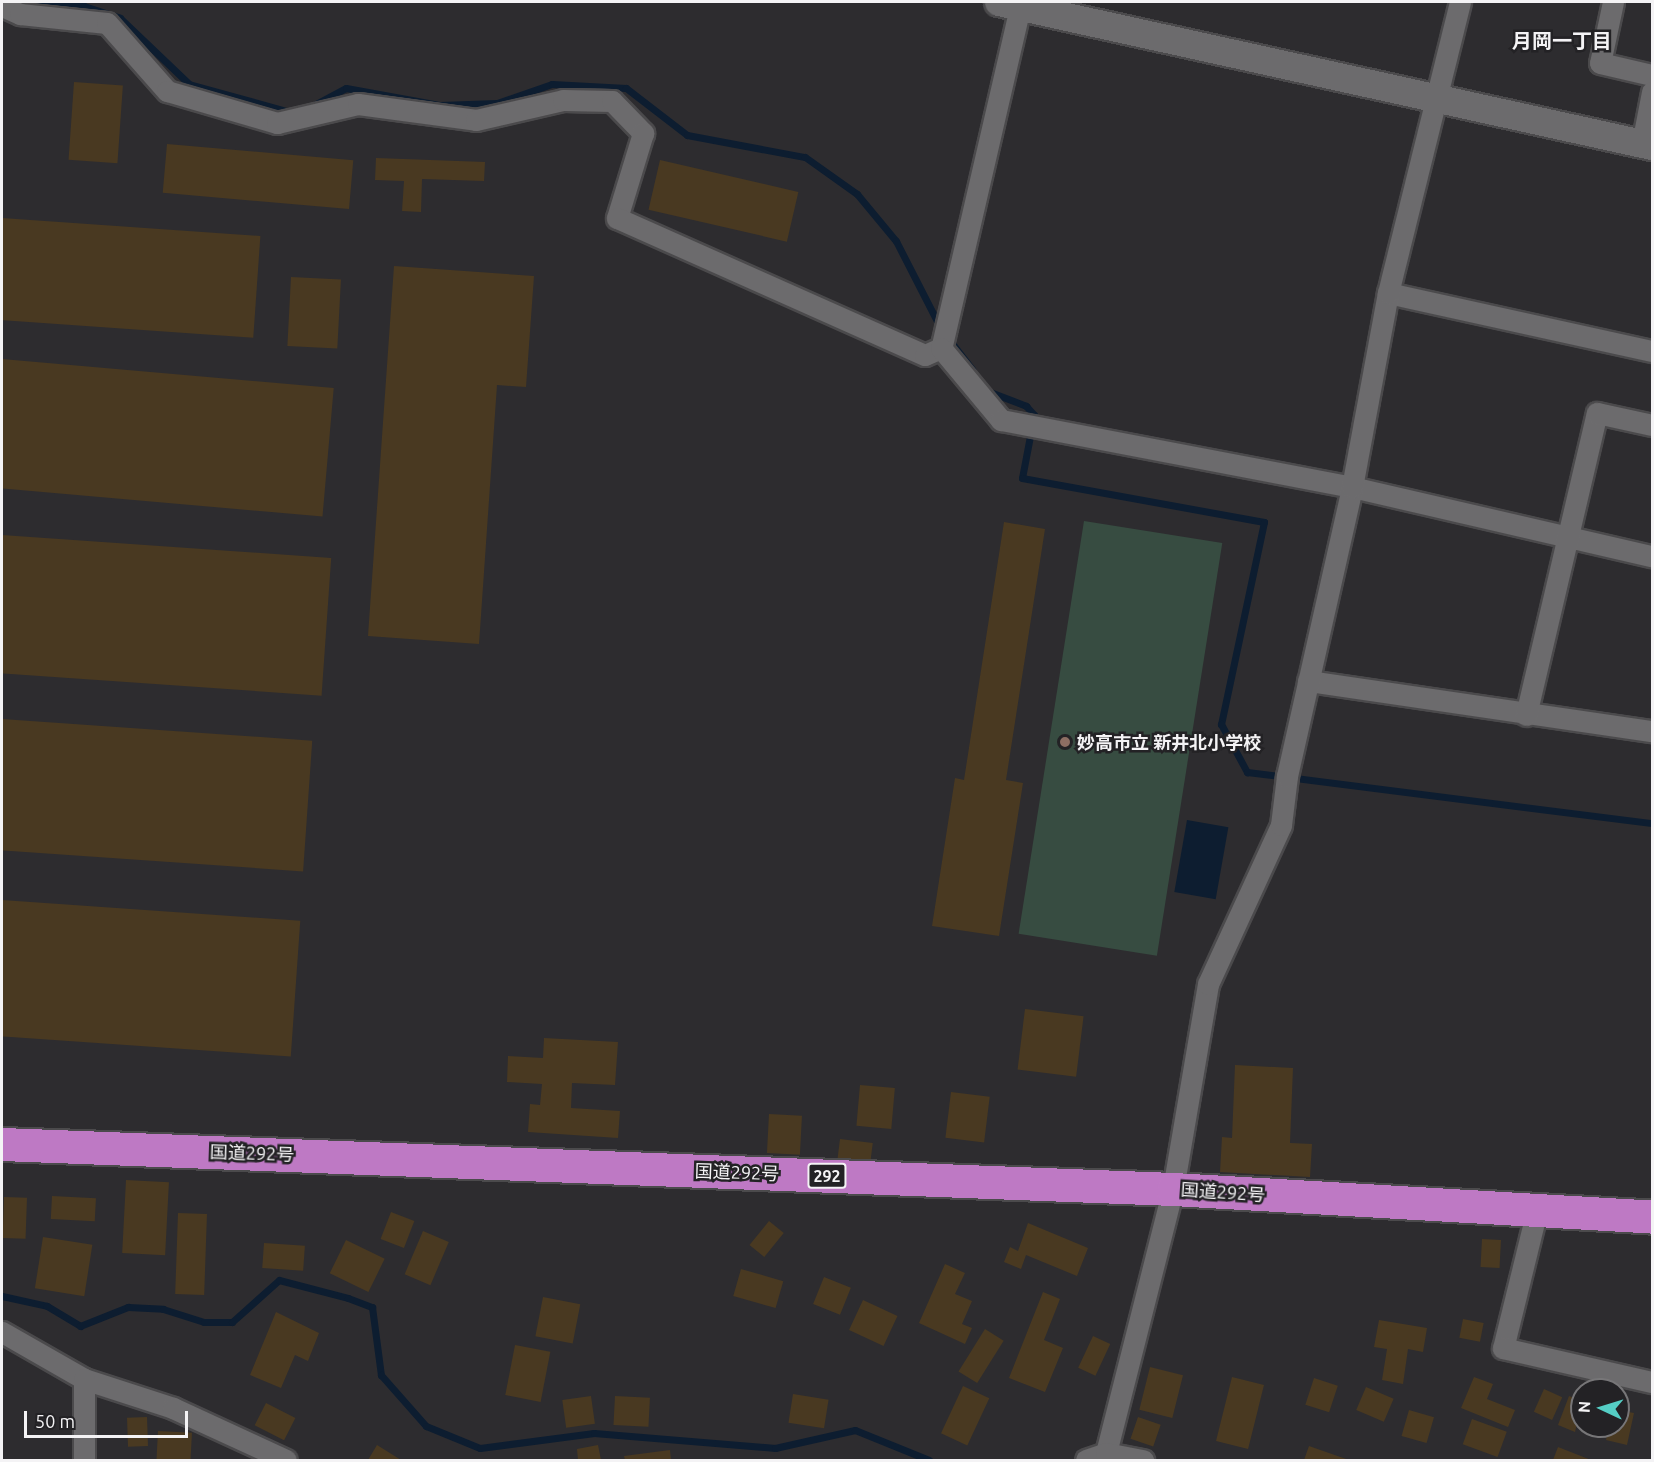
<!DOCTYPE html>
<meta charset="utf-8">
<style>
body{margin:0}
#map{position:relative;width:1654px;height:1462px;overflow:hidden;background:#2d2c2f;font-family:Ubuntu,"Noto Sans JP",sans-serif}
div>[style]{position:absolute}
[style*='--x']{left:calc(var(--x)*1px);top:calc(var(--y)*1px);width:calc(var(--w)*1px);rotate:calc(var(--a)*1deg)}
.green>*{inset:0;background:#374c41;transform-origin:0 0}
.water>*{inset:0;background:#0d1d30;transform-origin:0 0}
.stream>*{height:7px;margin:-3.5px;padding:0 3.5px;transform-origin:3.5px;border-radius:3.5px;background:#0d1d30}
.building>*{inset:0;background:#493921;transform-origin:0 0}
.roads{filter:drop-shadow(2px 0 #4b4a4c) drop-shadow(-2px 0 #4b4a4c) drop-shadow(0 2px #4b4a4c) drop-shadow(0 -2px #4b4a4c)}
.street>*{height:21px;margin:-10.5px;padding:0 10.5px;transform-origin:10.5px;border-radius:10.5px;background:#6c6b6d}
.secondary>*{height:28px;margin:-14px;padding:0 14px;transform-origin:14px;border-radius:14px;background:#6c6b6d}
.highway>*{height:33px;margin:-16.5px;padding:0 16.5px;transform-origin:16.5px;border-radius:16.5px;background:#be79c4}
.dots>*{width:16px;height:16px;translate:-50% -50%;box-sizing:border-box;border:3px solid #232225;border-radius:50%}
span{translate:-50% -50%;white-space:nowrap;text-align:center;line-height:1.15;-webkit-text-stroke:5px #232225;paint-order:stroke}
.shield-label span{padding:2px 4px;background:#232225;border:2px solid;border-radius:4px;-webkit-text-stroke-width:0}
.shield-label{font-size:16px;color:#f4f3f5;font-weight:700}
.poi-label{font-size:18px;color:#f4f3f5;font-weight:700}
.left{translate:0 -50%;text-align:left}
.street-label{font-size:18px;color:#f4f3f5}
.neighbourhood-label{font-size:20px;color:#f4f3f5;font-weight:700}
.frame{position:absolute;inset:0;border:3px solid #f4f3f5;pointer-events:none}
.north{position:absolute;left:1570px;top:1378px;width:60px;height:60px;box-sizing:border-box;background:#232225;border:2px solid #777678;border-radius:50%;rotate:274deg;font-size:16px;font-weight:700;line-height:24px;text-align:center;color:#f4f3f5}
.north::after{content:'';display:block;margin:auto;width:21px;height:27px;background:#55cec5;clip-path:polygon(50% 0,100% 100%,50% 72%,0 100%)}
.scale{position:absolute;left:24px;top:1411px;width:164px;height:27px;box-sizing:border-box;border:3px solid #f4f3f5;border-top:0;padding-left:8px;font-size:18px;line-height:21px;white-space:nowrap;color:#f4f3f5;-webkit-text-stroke:4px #232225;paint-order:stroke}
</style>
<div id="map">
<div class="green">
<div style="left:1084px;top:521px;width:140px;height:418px;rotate:9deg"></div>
</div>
<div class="water">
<div style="left:1187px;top:820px;width:42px;height:73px;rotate:10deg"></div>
</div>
<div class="stream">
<div style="--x:37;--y:6;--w:47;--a:0"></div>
<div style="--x:84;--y:6;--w:38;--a:18"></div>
<div style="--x:120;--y:18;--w:95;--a:43.7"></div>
<div style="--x:189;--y:84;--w:105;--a:15.5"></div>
<div style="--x:312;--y:106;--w:38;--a:-28"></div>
<div style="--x:346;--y:88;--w:96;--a:10.3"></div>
<div style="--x:440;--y:105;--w:57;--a:-2"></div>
<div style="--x:497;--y:103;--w:58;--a:-19.1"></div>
<div style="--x:552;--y:84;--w:74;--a:3.1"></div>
<div style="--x:626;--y:88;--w:77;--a:37.6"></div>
<div style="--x:687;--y:135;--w:120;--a:10.6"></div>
<div style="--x:805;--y:157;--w:64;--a:35.4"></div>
<div style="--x:857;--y:194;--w:61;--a:50.3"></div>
<div style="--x:896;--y:241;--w:99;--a:62.9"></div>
<div style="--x:947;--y:337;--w:41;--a:52"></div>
<div style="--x:990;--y:392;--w:39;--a:21"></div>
<div style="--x:1026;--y:406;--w:12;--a:48"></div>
<div style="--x:1034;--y:415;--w:64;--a:100.8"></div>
<div style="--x:1022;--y:478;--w:246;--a:10.3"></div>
<div style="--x:1264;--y:522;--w:207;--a:102"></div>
<div style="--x:1221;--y:724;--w:55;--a:61.6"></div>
<div style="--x:1247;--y:772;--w:408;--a:7.2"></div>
<div style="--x:2;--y:1296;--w:46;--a:12.5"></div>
<div style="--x:47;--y:1306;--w:39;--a:31"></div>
<div style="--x:80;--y:1326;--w:52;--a:-21.6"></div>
<div style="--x:128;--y:1307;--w:35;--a:3"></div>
<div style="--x:163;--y:1309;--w:43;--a:17.6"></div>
<div style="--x:204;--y:1322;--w:28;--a:0"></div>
<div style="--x:232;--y:1322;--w:63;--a:-41.8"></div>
<div style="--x:279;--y:1280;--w:71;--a:14.6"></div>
<div style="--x:348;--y:1298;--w:26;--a:21"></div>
<div style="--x:372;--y:1307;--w:69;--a:82.5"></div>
<div style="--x:381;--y:1375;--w:68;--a:48.6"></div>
<div style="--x:426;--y:1426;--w:58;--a:22.2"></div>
<div style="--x:480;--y:1448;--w:115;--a:-7.5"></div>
<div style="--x:594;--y:1433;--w:182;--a:4.7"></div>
<div style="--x:775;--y:1448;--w:82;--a:-12.7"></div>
<div style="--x:855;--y:1430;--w:80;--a:22.1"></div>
</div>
<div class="building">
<div style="left:74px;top:82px;width:49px;height:78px;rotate:4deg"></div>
<div style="left:167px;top:144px;width:187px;height:49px;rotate:5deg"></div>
<div style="clip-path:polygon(376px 158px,485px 162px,484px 181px,422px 179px,421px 212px,402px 211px,404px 181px,375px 180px)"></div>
<div style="left:660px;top:160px;width:142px;height:51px;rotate:13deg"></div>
<div style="left:2px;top:218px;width:259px;height:102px;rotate:4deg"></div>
<div style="clip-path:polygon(394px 266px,534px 276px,526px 387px,497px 385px,479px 644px,368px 636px)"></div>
<div style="left:291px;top:277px;width:50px;height:69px;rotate:3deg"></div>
<div style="left:2px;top:359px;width:333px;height:129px;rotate:5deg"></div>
<div style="clip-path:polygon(1004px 522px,1045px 529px,1006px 780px,1023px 783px,999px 936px,932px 926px,955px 778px,964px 780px)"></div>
<div style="left:2px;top:535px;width:330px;height:138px;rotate:4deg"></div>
<div style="left:2px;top:719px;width:311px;height:131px;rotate:4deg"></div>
<div style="left:2px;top:900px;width:299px;height:136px;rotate:4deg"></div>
<div style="left:1025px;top:1009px;width:59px;height:61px;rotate:7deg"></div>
<div style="clip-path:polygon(544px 1038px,618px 1042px,615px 1085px,572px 1083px,571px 1108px,620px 1111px,618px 1138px,528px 1132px,530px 1104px,540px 1105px,542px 1084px,507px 1082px,508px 1056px,543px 1058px)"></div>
<div style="clip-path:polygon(1235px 1065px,1293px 1068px,1290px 1143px,1312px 1144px,1310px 1177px,1220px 1172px,1222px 1137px,1232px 1138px)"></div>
<div style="left:860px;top:1085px;width:35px;height:41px;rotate:5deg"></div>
<div style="left:951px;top:1092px;width:39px;height:46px;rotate:7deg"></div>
<div style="left:769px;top:1114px;width:33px;height:39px;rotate:3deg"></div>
<div style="left:840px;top:1139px;width:33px;height:26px;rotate:7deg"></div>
<div style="left:126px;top:1180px;width:43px;height:73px;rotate:3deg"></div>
<div style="left:52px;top:1196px;width:44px;height:23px;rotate:3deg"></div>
<div style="left:4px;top:1197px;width:23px;height:41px;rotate:2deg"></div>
<div style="left:391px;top:1212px;width:25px;height:29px;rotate:21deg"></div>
<div style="left:178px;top:1213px;width:29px;height:81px;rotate:2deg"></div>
<div style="left:769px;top:1221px;width:19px;height:31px;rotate:39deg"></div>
<div style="clip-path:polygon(1028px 1223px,1088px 1248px,1077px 1276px,1026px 1255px,1021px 1269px,1004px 1262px,1010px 1247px,1018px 1251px)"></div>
<div style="left:423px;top:1231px;width:28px;height:47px;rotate:23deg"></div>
<div style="left:43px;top:1237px;width:50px;height:52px;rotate:9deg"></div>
<div style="left:1482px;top:1239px;width:19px;height:28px;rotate:3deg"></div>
<div style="left:346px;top:1240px;width:43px;height:37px;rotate:26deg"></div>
<div style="left:264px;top:1243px;width:41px;height:25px;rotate:4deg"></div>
<div style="clip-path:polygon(945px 1264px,965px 1273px,955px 1294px,972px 1301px,962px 1324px,972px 1328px,965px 1344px,919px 1323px)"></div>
<div style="left:741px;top:1269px;width:44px;height:28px;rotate:16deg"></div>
<div style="left:824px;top:1277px;width:29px;height:29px;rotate:22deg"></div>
<div style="clip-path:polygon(1043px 1292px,1060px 1299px,1044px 1340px,1063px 1348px,1045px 1392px,1009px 1378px)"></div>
<div style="left:543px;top:1297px;width:38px;height:40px;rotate:11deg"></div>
<div style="left:863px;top:1300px;width:38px;height:33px;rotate:25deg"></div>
<div style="clip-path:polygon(276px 1312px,319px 1333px,308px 1361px,295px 1355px,281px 1388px,250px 1375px)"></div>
<div style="left:1463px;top:1319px;width:21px;height:19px;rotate:11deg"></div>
<div style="clip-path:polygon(1379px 1320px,1427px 1328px,1423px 1352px,1408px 1349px,1403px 1384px,1382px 1380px,1387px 1349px,1374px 1347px)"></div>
<div style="left:985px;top:1329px;width:22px;height:50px;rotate:32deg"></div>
<div style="left:1093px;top:1336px;width:19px;height:35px;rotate:25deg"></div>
<div style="left:515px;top:1345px;width:36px;height:51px;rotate:11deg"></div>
<div style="left:1150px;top:1367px;width:34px;height:44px;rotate:14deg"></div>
<div style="left:1232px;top:1377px;width:33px;height:66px;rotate:14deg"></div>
<div style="clip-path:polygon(1474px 1377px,1493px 1384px,1487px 1399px,1515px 1410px,1508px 1427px,1461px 1408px)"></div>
<div style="left:1314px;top:1378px;width:25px;height:28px;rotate:18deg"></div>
<div style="left:963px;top:1386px;width:29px;height:52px;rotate:25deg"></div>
<div style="left:1366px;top:1387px;width:30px;height:25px;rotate:23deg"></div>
<div style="left:1544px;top:1389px;width:20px;height:25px;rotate:24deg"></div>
<div style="left:793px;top:1394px;width:36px;height:29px;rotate:9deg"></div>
<div style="left:591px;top:1396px;width:28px;height:29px;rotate:82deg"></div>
<div style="left:615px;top:1396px;width:35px;height:29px;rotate:3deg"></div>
<div style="clip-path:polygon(1569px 1396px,1582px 1401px,1575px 1432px,1558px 1425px)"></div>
<div style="left:266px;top:1403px;width:33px;height:25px;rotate:27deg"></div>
<div style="left:1409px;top:1410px;width:26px;height:27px;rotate:16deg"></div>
<div style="clip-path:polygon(1618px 1410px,1634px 1413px,1627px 1445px,1606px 1440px,1609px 1426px,1618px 1426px)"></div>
<div style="left:147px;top:1417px;width:29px;height:20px;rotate:88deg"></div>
<div style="left:1138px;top:1417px;width:24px;height:23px;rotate:19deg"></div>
<div style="left:1472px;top:1419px;width:37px;height:27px;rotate:20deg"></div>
<div style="left:158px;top:1431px;width:34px;height:29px;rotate:3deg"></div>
<div style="clip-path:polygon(377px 1445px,401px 1460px,368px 1460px)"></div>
<div style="clip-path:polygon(598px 1445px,601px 1460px,578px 1460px,577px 1449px)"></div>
<div style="clip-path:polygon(1309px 1446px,1349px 1460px,1304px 1460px)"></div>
<div style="clip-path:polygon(1558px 1447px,1591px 1460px,1553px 1460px)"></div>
<div style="clip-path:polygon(670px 1450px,671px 1460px,625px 1460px,624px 1456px)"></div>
</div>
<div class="roads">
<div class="street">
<div style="--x:1613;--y:2;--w:62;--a:102"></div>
<div style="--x:1600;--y:63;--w:53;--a:13"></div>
<div style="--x:2;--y:6;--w:20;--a:24"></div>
<div style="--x:20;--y:14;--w:87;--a:5.9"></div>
<div style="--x:107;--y:23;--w:91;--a:48.6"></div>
<div style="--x:167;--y:91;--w:115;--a:16.2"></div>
<div style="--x:277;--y:123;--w:83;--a:-13.2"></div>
<div style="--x:358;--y:104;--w:119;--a:7.7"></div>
<div style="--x:476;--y:120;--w:89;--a:-12.9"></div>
<div style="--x:563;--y:100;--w:49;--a:1.2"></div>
<div style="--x:612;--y:101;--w:45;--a:45.9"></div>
<div style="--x:643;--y:133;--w:89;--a:107"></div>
<div style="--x:617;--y:218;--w:337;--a:24"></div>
<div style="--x:925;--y:355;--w:17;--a:-24"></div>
<div style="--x:1020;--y:7;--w:350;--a:103"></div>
<div style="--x:941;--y:348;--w:94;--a:50.2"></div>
<div style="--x:1001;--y:420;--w:357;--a:10.8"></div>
<div style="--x:1352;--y:487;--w:308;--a:13"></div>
<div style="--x:1642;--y:144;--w:53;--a:-79.1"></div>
<div style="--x:1388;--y:293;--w:270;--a:12.4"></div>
<div style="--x:1308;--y:681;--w:348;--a:8.3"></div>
<div style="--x:1526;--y:715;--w:310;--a:-76.8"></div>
<div style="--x:1597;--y:413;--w:56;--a:12.3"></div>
<div style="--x:1536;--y:1214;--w:138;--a:103.8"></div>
<div style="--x:1503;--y:1348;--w:153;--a:12.9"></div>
<div style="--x:2;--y:1332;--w:95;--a:29.8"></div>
<div style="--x:84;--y:1379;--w:94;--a:18"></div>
<div style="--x:173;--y:1408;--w:124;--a:24.7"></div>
<div style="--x:84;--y:1379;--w:81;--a:90"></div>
<div style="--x:1106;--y:1453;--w:272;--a:-75.8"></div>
<div style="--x:1173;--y:1189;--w:208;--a:-80.3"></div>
<div style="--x:1208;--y:984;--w:175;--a:-65.3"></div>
<div style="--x:1281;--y:825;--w:49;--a:-83"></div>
<div style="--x:1287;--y:776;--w:296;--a:-77.3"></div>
<div style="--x:1352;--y:487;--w:197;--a:-79.5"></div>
<div style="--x:1388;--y:293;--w:300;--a:-76.1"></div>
<div style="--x:1086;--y:1460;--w:21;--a:-19"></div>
<div style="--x:1106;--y:1453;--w:38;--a:11"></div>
</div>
<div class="secondary">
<div style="--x:999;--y:2;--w:669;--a:12.44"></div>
</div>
<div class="highway">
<div style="--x:2;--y:1144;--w:1172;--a:2.2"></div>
<div style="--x:1173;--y:1189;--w:480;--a:3.3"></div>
</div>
</div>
<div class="dots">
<div style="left:1065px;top:742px;background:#8d6e63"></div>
</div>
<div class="shield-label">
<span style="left:827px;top:1176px">292</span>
</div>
<div class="poi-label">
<span class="left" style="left:1077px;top:742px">妙高市立 新井北小学校</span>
</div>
<div class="street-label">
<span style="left:252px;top:1153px;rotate:2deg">国道292号</span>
<span style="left:737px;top:1172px;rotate:2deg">国道292号</span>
<span style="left:1223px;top:1192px;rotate:4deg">国道292号</span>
</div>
<div class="neighbourhood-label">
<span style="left:1562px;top:40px">月岡一丁目</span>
</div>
<div class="frame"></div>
<div class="north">N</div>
<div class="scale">50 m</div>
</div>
